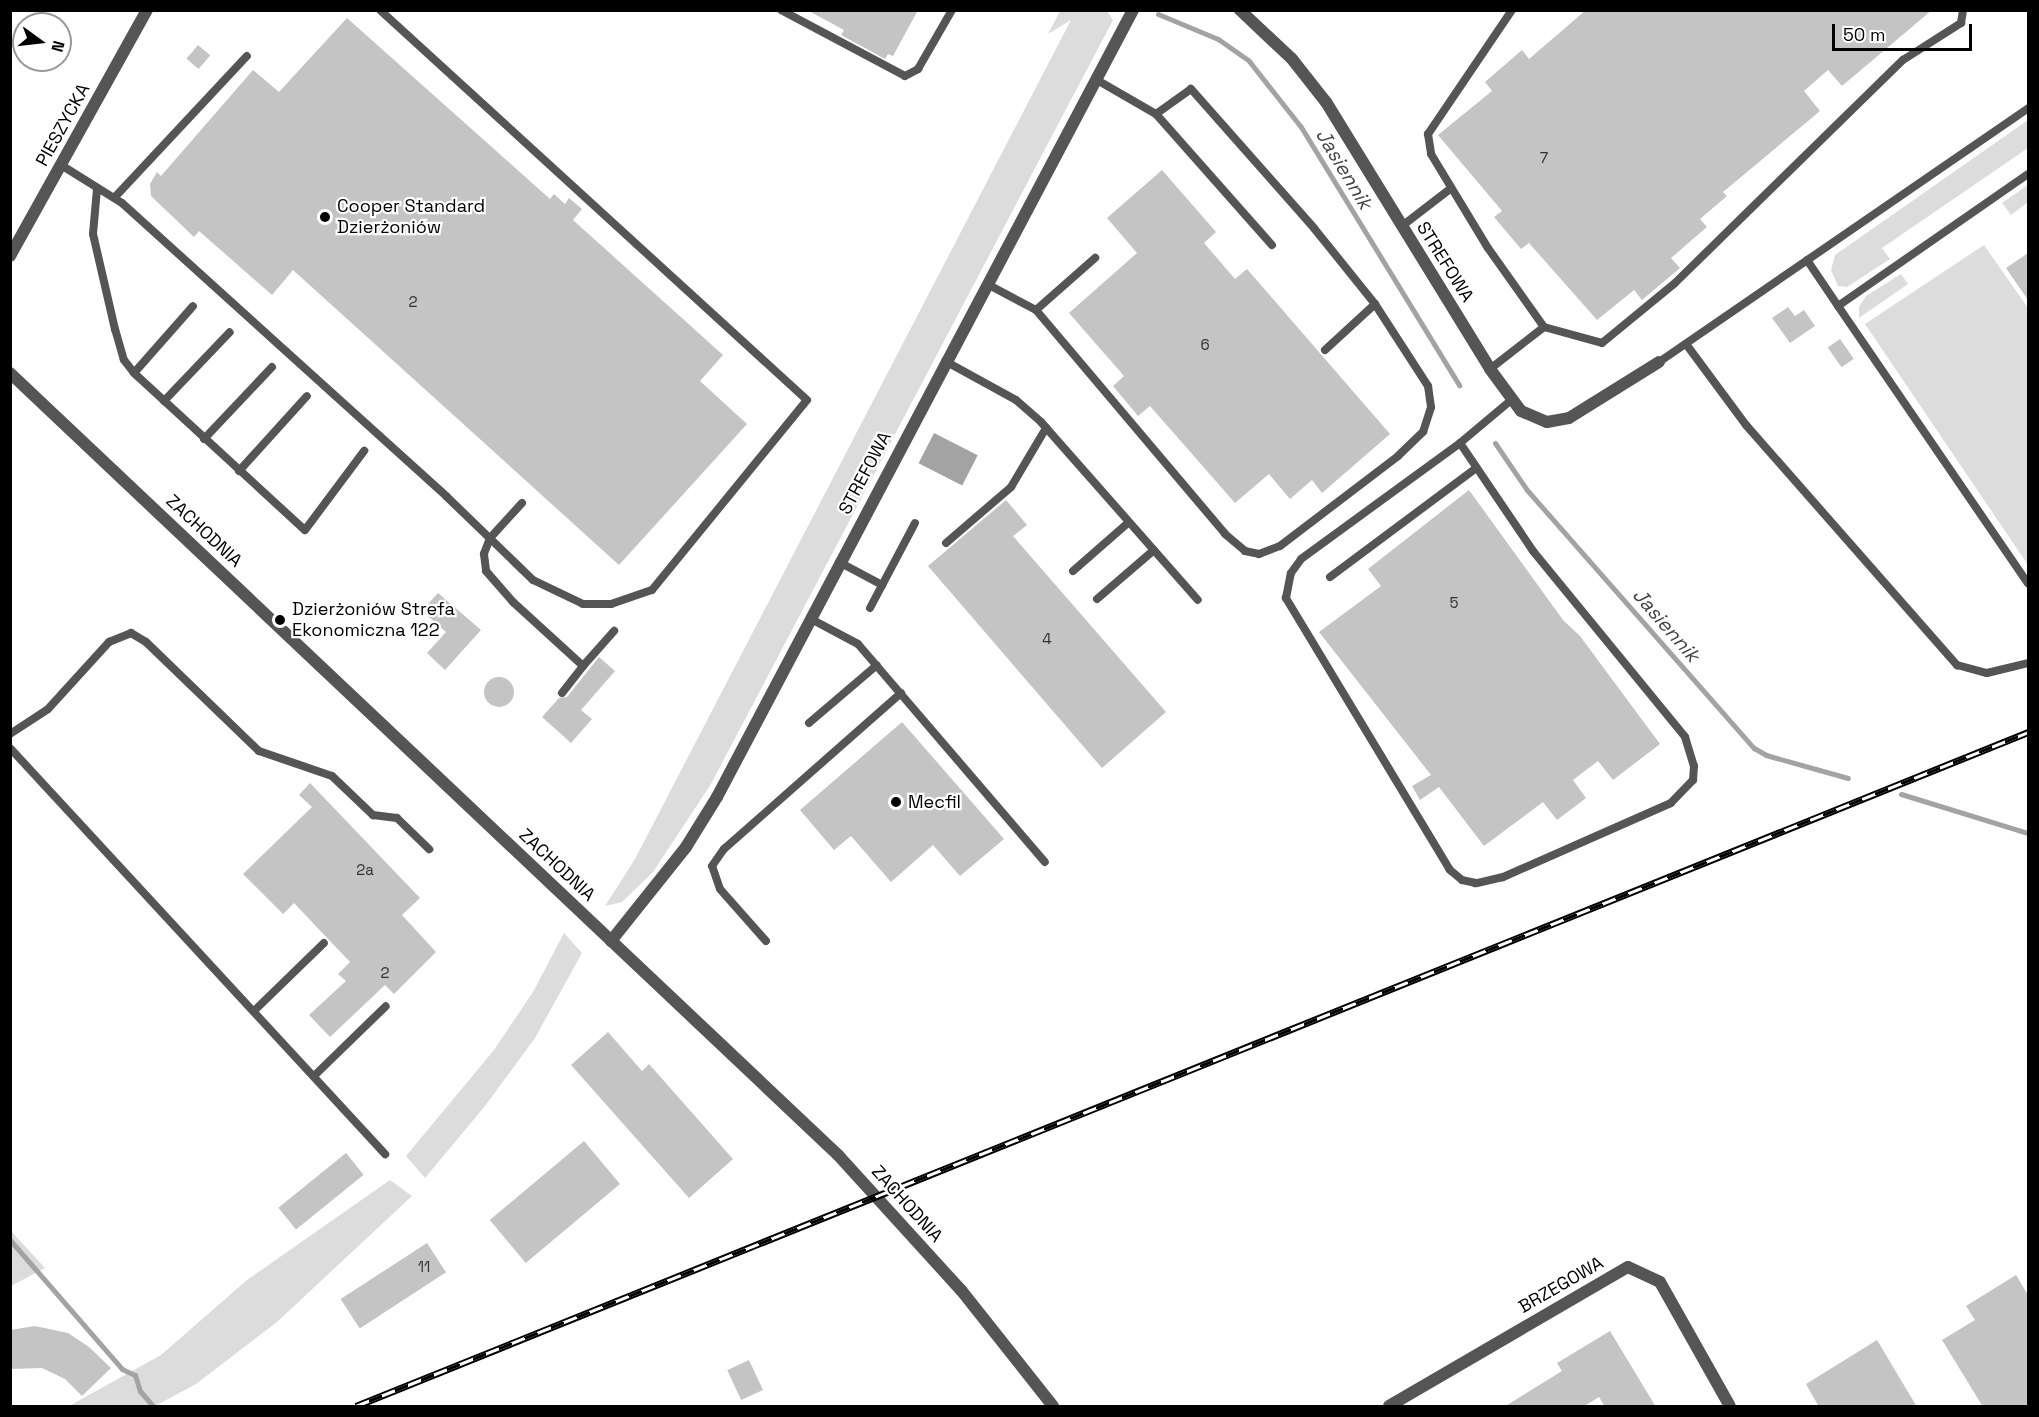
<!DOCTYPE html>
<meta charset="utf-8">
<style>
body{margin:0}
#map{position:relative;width:2039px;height:1417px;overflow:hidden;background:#fff;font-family:"Space Grotesk",sans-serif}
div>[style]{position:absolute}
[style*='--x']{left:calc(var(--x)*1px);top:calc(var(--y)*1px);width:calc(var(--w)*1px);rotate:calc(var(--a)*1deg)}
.green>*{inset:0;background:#dcdcdc}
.water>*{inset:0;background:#a3a3a3;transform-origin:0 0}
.stream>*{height:5px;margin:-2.5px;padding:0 2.5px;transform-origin:2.5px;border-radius:2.5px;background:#a3a3a3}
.building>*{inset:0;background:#c4c4c4;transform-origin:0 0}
.round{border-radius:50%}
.service>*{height:8px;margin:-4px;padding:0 4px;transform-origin:4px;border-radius:4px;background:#555}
.minor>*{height:12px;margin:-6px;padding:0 6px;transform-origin:6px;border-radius:6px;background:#555}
.tertiary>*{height:12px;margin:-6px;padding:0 6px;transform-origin:6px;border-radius:6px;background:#555}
.rail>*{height:7px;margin-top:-3.5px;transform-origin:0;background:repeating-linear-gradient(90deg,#fff 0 14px,#000 0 28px);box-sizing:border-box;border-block:2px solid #000}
.dots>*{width:16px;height:16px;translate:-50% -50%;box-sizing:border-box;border:3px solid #fff;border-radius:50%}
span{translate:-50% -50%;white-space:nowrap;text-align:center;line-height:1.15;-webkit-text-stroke:4.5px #fff;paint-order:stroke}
.number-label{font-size:15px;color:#313131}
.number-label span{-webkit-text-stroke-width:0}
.street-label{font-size:18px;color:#000}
.poi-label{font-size:18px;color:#000}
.left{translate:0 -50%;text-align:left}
.water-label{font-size:20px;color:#444;font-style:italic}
.frame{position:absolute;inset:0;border:12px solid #000;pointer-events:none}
.north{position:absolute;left:12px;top:12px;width:60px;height:60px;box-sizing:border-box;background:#fff;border:2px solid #999;border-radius:50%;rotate:105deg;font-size:16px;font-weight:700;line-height:24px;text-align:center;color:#000}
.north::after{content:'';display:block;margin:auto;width:21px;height:27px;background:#000;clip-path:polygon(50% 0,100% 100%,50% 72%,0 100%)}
.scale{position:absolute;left:1832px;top:24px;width:140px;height:27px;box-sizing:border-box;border:3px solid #000;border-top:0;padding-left:8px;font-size:18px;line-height:21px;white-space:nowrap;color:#000;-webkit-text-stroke:4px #fff;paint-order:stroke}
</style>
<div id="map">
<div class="green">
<div style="clip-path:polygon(1060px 11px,1107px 11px,1113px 20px,711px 784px,653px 872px,622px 902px,605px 906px,635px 859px,1071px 20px,1048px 34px)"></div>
<div style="clip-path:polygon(2028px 120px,2028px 148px,1882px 248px,1890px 259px,1847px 287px,1838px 286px,1831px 270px,1835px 255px)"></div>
<div style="clip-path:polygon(2028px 185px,2028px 202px,2011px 215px,2002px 203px)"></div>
<div style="clip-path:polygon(1984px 245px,2028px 308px,2028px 565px,1865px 324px)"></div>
<div style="clip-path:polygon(1901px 274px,1908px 284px,1859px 318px,1859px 307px,1866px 296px)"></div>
<div style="clip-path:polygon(564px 933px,582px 953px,535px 1038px,485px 1106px,425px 1178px,406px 1156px,494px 1050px,533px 992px)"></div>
<div style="clip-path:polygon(390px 1180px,412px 1196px,277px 1322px,196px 1384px,155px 1406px,69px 1406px,161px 1355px,247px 1280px)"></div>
<div style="clip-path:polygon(11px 1231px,45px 1268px,11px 1286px,10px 1286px)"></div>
</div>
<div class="water">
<div style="left:934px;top:433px;width:49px;height:34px;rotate:27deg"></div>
</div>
<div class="stream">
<div style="--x:1158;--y:14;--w:65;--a:22.6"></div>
<div style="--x:1218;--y:39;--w:38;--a:35"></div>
<div style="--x:1249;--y:61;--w:84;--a:51.8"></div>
<div style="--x:1301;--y:127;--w:303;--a:58.5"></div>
<div style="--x:1495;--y:443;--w:57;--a:55.8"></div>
<div style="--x:1527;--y:490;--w:344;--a:48.7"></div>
<div style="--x:1754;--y:748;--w:14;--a:30"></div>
<div style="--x:1766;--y:755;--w:85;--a:15.7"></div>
<div style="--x:1901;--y:794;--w:133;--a:17.1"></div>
<div style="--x:10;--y:1240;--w:171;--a:49"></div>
<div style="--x:122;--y:1369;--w:14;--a:25"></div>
<div style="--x:135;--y:1375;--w:17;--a:73"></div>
<div style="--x:140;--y:1391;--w:20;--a:49"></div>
</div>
<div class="building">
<div style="clip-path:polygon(807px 10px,918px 10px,893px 56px,888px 54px,885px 59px,841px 35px,844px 30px)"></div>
<div style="clip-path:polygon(1586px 10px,1932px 10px,1842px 86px,1828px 70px,1804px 91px,1820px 111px,1723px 192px,1727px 196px,1700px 219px,1707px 227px,1671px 258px,1680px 268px,1642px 300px,1634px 290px,1597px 320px,1529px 243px,1521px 249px,1494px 217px,1502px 211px,1438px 135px,1492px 91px,1485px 82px,1522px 50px,1529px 59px)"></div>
<div style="clip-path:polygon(347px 18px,550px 199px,554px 194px,565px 204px,569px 198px,582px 209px,573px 220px,723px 355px,700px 381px,747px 424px,619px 565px,293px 270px,272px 295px,199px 231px,194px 237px,151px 196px,150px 184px,157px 172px,161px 176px,253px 70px,279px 92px)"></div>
<div style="left:198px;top:45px;width:16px;height:18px;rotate:40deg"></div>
<div style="clip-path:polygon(1162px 170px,1216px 232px,1204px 243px,1235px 279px,1247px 269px,1390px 434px,1322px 493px,1312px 480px,1290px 499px,1269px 474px,1235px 503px,1150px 406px,1138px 416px,1113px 386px,1124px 376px,1069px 313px,1137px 253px,1107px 218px)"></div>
<div style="clip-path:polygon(2028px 253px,2028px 300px,2006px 268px)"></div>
<div style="clip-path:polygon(1788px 307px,1795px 316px,1804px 310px,1815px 326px,1790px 343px,1772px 318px)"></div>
<div style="left:1840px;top:339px;width:24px;height:15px;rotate:55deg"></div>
<div style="clip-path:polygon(1469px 490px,1563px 620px,1580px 636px,1660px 744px,1613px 780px,1598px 761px,1573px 780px,1586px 798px,1557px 820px,1543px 802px,1484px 846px,1439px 787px,1420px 800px,1412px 786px,1431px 775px,1319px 632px,1381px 586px,1368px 569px)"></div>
<div style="clip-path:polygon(1006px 500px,1027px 525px,1013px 536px,1166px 712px,1102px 768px,928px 566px)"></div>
<div style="clip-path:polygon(438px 593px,481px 630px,445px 670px,427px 653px,446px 632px,422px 611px)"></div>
<div style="clip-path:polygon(599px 657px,615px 671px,581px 710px,592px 719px,571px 743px,542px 717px,559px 698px,567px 697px)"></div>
<div class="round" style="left:484px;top:677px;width:30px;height:30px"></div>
<div style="clip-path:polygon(902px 722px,1004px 839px,960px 876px,933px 845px,891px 882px,851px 836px,834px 850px,800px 810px)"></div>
<div style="clip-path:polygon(310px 783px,420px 898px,402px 915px,436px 952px,394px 994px,385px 985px,330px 1037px,309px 1015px,346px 981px,338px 974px,350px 962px,294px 903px,283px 914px,243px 874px,312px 807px,299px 795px)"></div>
<div style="clip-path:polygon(608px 1032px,642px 1071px,649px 1064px,733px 1159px,689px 1198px,571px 1065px)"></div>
<div style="left:584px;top:1141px;width:56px;height:123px;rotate:50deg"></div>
<div style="left:346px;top:1153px;width:28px;height:87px;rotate:51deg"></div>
<div style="left:427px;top:1243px;width:35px;height:103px;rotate:57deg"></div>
<div style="clip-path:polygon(2016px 1275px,2028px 1295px,2028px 1407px,1983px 1407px,1942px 1340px,1975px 1320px,1966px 1306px)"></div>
<div style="clip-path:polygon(35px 1326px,68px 1333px,89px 1347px,111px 1368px,82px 1396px,65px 1379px,42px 1368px,10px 1369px,10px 1330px)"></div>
<div style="clip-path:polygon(1610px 1331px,1656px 1407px,1605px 1407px,1599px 1397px,1583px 1407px,1504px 1407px,1562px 1371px,1557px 1363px)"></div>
<div style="clip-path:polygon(1877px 1340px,1917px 1407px,1819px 1407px,1806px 1384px)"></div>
<div style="left:749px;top:1360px;width:33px;height:24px;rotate:65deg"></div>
</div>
<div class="service">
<div style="--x:781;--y:10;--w:140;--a:28"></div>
<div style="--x:905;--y:76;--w:15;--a:-28"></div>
<div style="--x:918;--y:69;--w:68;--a:-60"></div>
<div style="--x:1512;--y:10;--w:150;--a:124.1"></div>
<div style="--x:1428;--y:134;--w:20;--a:81"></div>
<div style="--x:1431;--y:154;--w:110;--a:58.8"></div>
<div style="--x:1488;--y:248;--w:97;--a:54.7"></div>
<div style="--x:1544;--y:327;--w:60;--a:15.4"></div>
<div style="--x:1602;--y:343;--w:94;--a:-39.4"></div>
<div style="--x:1675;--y:283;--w:319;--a:-44.4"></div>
<div style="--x:1903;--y:60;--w:69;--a:-32.5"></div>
<div style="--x:1961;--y:23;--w:13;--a:-81"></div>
<div style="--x:1097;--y:80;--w:68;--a:30"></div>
<div style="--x:1156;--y:114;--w:175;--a:48.5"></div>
<div style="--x:61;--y:165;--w:72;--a:31.9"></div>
<div style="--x:122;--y:203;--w:437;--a:42.1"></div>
<div style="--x:446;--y:496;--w:121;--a:44"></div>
<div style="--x:533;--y:580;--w:55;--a:25.6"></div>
<div style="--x:583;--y:604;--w:28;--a:0"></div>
<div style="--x:611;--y:604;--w:43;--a:-18.9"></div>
<div style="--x:652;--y:590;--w:245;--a:-50.8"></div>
<div style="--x:807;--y:400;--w:578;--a:-137.59"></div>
<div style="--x:97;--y:189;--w:45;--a:95.1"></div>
<div style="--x:93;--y:234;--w:98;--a:77"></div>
<div style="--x:115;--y:329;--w:32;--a:74"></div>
<div style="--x:124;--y:360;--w:16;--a:52"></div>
<div style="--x:134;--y:373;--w:232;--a:42.6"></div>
<div style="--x:305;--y:530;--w:99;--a:-53.2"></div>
<div style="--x:115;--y:197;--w:193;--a:-46.9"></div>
<div style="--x:1402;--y:226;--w:61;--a:-37.6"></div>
<div style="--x:1807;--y:260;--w:55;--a:56"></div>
<div style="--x:1838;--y:306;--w:231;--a:-34.8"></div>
<div style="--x:987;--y:284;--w:55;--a:28"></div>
<div style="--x:1036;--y:310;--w:293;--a:49.8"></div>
<div style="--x:1225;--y:534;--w:26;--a:40"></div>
<div style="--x:1245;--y:551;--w:14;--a:12"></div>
<div style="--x:1259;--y:554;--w:22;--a:-21"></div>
<div style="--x:1280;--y:546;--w:148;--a:-37.3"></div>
<div style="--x:1398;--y:456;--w:35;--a:-44"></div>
<div style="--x:1423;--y:432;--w:26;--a:-72"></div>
<div style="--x:1431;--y:407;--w:21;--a:-98"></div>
<div style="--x:1428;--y:386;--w:98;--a:-122.9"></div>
<div style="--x:1375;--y:304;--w:97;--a:-128.8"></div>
<div style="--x:1314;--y:228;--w:186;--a:-131.5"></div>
<div style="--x:1191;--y:89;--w:43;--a:144.5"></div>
<div style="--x:1838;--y:306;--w:336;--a:55.6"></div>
<div style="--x:1036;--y:310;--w:79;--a:-41.4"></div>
<div style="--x:1686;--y:344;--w:101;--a:53.5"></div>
<div style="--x:1746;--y:425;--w:320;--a:48.7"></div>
<div style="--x:1957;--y:665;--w:31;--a:15"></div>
<div style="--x:1987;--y:673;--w:42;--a:-13.7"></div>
<div style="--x:1325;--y:350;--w:68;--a:-42.6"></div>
<div style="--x:945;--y:361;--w:81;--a:28.8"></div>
<div style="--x:1016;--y:400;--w:33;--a:41"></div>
<div style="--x:1041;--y:422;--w:237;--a:48.6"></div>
<div style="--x:1659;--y:362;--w:448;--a:-34.5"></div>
<div style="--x:1490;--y:369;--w:68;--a:-37.9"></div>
<div style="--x:134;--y:373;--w:89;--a:-48.6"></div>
<div style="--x:164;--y:401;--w:95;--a:-46.3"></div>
<div style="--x:204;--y:439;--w:99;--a:-46.6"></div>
<div style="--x:1460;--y:443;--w:130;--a:55.9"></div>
<div style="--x:1533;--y:551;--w:240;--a:50.7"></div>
<div style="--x:1685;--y:737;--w:30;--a:73"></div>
<div style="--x:1694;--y:766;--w:14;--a:94"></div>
<div style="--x:1693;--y:780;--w:32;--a:134"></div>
<div style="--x:1671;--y:803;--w:184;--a:156.2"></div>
<div style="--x:1503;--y:877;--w:28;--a:167"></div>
<div style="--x:1476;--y:883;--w:14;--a:-168"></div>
<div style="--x:1462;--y:880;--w:16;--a:-140"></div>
<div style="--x:1450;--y:870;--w:318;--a:-121.1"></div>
<div style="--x:1286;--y:598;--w:25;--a:-79"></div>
<div style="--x:1291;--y:573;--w:17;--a:-54"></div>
<div style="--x:1301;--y:559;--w:197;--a:-36.1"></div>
<div style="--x:1460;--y:443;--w:65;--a:-40"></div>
<div style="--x:239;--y:471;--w:101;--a:-47.8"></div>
<div style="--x:522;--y:503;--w:47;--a:132.4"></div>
<div style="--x:490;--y:538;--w:17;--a:111"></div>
<div style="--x:484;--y:554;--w:17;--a:83"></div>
<div style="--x:486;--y:571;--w:41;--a:48.9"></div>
<div style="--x:513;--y:602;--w:95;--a:42.4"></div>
<div style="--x:583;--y:666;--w:47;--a:-48.5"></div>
<div style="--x:946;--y:543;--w:86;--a:-40.7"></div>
<div style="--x:1011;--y:487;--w:69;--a:-59.3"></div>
<div style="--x:839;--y:562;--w:49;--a:28.1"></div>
<div style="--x:1073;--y:571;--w:74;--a:-41.2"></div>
<div style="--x:1330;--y:577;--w:182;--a:-36.7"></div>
<div style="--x:1097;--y:599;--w:75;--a:-40.7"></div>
<div style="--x:870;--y:608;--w:96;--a:-62.1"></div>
<div style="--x:811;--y:619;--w:53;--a:28"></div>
<div style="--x:858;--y:644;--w:287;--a:49.4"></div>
<div style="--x:562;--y:693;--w:34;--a:-52"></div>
<div style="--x:809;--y:723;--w:89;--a:-40.5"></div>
<div style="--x:10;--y:734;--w:45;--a:-33.3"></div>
<div style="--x:48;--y:709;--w:91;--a:-47.7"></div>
<div style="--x:109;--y:642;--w:24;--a:-22"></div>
<div style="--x:131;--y:633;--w:17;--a:31"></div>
<div style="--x:146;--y:642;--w:157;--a:44"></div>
<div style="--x:259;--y:751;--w:77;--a:18.9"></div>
<div style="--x:332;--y:776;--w:57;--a:43.6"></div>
<div style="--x:373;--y:815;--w:24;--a:7"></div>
<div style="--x:397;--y:818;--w:45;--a:44.1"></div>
<div style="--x:10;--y:748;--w:553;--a:47.27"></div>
<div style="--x:766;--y:941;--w:69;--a:-131.5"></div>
<div style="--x:720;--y:889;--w:24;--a:-109"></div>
<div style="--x:712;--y:866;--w:21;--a:-55"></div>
<div style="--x:724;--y:849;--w:236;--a:-41.4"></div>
<div style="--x:255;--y:1010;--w:96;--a:-44.2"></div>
<div style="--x:314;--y:1076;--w:100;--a:-44.2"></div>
</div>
<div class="minor">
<div style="--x:1240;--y:10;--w:71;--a:43.3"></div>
<div style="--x:1292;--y:59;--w:55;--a:51.7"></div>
<div style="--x:1326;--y:102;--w:313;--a:58.4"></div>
<div style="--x:1490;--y:369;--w:52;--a:53.6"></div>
<div style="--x:1521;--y:411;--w:28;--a:23"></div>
<div style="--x:1547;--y:422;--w:22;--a:-10"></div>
<div style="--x:1569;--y:418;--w:106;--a:-31.9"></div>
<div style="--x:10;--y:256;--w:282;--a:-60.9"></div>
<div style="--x:1389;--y:1406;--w:276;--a:-30.2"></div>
<div style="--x:1628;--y:1267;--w:35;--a:25"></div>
<div style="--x:1660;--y:1282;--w:142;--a:60.6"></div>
</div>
<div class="tertiary">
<div style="--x:10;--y:373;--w:1139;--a:43.36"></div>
<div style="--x:838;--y:1155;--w:183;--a:47.7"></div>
<div style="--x:961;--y:1290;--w:148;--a:51.6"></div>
<div style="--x:611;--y:941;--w:120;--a:-51.4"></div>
<div style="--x:686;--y:847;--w:59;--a:-58.2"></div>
<div style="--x:717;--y:797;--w:890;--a:-62.14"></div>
</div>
<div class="rail">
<div style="--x:356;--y:1406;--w:1803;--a:-21.95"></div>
</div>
<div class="dots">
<div style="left:325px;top:217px;background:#000"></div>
<div style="left:280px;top:620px;background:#000"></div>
<div style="left:896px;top:802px;background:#000"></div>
</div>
<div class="number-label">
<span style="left:1544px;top:158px">7</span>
<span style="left:413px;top:302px">2</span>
<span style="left:1205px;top:345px">6</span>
<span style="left:1454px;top:603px">5</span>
<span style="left:1047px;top:639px">4</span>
<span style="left:365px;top:870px">2a</span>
<span style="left:385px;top:973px">2</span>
<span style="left:424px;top:1267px">11</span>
</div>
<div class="street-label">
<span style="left:63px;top:125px;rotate:-61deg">PIESZYCKA</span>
<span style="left:1445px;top:262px;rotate:58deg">STREFOWA</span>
<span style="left:865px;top:473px;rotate:-62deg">STREFOWA</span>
<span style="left:204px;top:531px;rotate:43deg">ZACHODNIA</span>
<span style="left:557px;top:865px;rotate:43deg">ZACHODNIA</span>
<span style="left:907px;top:1204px;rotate:48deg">ZACHODNIA</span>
<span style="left:1561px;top:1285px;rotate:-30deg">BRZEGOWA</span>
</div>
<div class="poi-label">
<span class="left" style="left:337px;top:217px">Cooper Standard<br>Dzierżoniów</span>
<span class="left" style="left:292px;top:620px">Dzierżoniów Strefa<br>Ekonomiczna 122</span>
<span class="left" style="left:908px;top:802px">Mecfil</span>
</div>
<div class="water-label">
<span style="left:1344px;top:169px;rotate:59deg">Jasiennik</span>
<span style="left:1666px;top:625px;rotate:49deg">Jasiennik</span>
</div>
<div class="frame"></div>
<div class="north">N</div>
<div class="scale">50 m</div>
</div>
